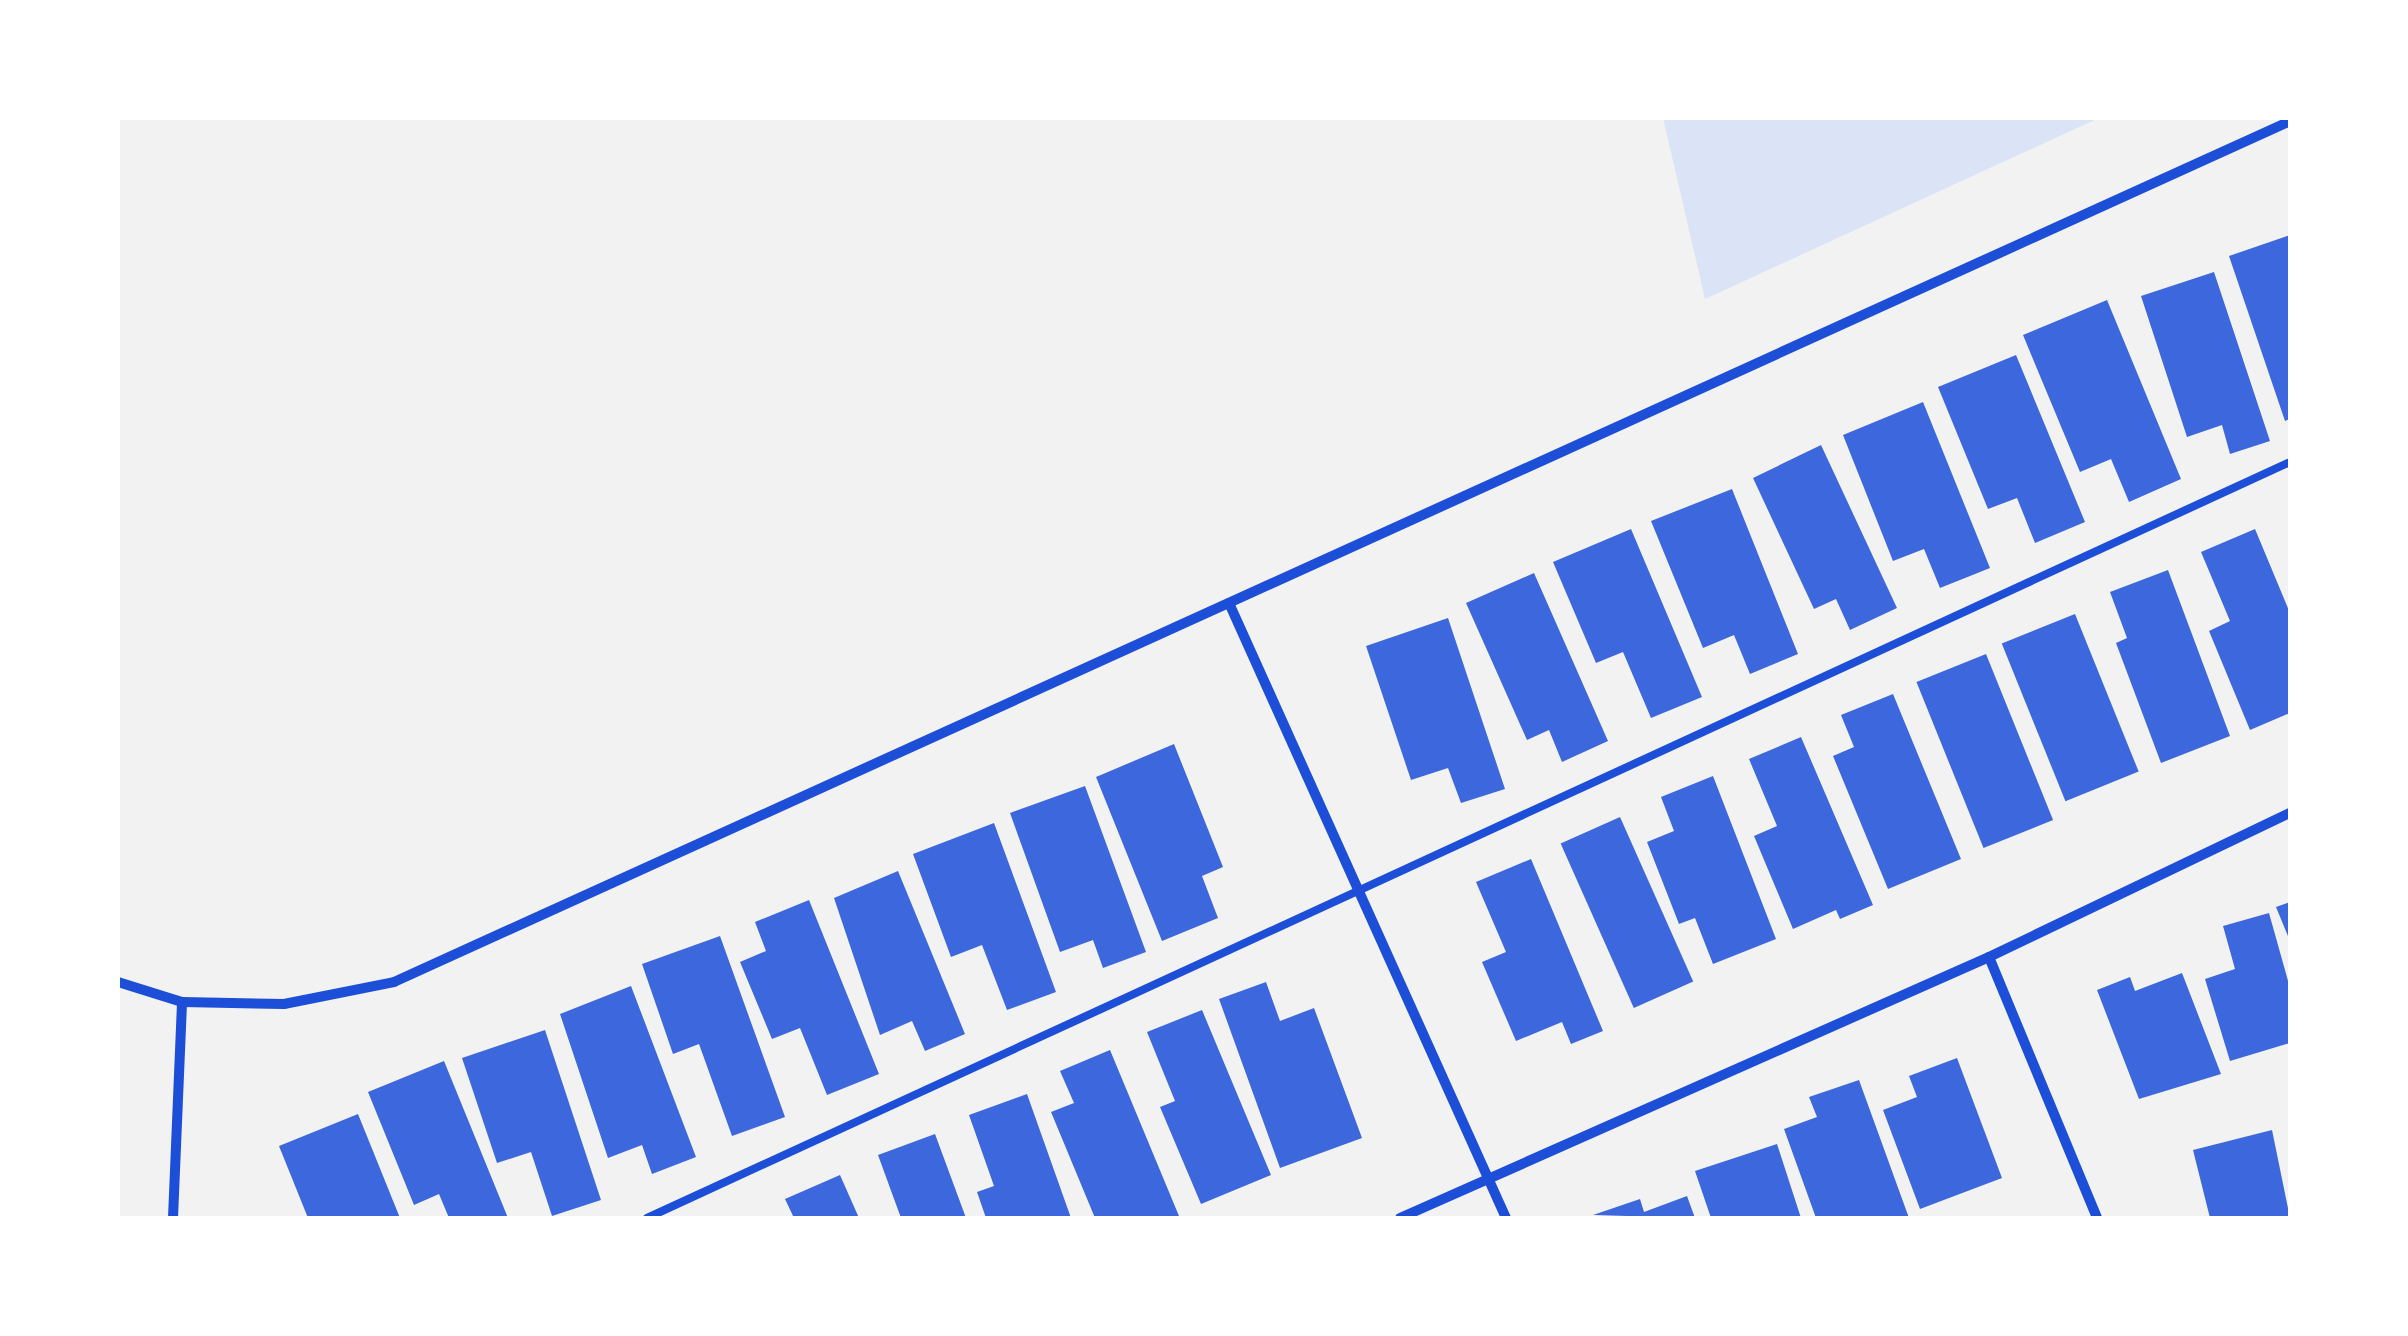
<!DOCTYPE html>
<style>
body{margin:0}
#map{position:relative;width:2408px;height:1336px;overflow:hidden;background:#f2f2f2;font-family:"Space Grotesk",sans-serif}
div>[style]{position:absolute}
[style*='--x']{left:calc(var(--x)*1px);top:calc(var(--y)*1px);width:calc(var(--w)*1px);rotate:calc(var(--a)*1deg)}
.green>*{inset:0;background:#dbe4f7}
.building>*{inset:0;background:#3d67dc;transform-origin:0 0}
.service>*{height:8px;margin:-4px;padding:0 4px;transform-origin:4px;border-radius:4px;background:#1d4ed8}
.minor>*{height:10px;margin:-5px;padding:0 5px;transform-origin:5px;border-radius:5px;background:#1d4ed8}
span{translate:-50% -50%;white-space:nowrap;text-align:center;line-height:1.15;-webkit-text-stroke:8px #fff;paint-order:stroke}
.frame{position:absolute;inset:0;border:120px solid #fff;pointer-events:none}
</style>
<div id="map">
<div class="green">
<div style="clip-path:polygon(1663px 118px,2099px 118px,1705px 299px)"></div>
</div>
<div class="building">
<div style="clip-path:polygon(2290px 235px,2290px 419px,2285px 421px,2229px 256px)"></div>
<div style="clip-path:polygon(2214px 272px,2270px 441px,2230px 454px,2222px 425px,2187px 437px,2141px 296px)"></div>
<div style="clip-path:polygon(2107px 300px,2181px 479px,2129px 502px,2111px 459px,2080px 472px,2023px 335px)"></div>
<div style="clip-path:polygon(2016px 355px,2085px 522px,2035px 543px,2017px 498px,1988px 509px,1938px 387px)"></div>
<div style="clip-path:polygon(1923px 402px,1990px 568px,1940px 588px,1924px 549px,1893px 561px,1843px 435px)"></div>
<div style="clip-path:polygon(1821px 445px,1897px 608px,1850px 630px,1836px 599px,1814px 609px,1753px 478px)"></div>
<div style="clip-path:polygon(1732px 489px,1798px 654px,1750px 674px,1734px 635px,1703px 648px,1651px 521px)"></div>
<div style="clip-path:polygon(1631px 529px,1702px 697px,1651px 718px,1623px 652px,1596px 663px,1553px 562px)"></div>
<div style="clip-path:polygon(2255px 529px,2290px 613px,2290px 713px,2250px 730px,2209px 631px,2230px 621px,2201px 552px)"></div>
<div style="clip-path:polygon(2168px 570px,2230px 736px,2161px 763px,2116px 643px,2127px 638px,2110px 592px)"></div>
<div style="clip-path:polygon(1534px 573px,1608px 741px,1562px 762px,1549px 730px,1527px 740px,1466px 603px)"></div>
<div style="left:2075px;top:614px;width:170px;height:79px;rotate:68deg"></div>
<div style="clip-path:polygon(1448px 618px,1505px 789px,1461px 803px,1448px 768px,1411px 780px,1366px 646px)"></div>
<div style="left:1986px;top:654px;width:179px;height:75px;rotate:68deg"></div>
<div style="clip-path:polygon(1893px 694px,1961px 859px,1888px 889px,1833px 756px,1854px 747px,1841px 715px)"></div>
<div style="clip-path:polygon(1801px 737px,1873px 905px,1840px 919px,1836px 910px,1793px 929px,1754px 836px,1777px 826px,1749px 759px)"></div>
<div style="clip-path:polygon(1174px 744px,1223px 867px,1202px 876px,1218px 918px,1162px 941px,1096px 777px)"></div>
<div style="clip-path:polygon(1713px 776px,1776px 939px,1713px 964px,1695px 918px,1679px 924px,1647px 842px,1674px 831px,1661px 797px)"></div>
<div style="clip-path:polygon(1085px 786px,1146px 952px,1103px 968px,1093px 940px,1060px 952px,1010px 813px)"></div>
<div style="left:1620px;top:817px;width:180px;height:65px;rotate:66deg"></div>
<div style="clip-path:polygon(994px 823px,1056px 992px,1007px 1010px,982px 945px,951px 957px,913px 854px)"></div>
<div style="clip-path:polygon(1531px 859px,1603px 1031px,1571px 1044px,1562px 1022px,1516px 1041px,1482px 962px,1506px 952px,1476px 882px)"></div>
<div style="clip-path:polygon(898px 871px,965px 1034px,925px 1051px,912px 1021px,880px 1035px,834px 898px)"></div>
<div style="clip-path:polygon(809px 900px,879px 1074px,827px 1095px,800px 1028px,772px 1039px,740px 962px,766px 951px,755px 922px)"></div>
<div style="clip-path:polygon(2290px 902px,2290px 941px,2276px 907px)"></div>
<div style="clip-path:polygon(2269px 913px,2290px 988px,2290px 1043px,2230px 1061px,2205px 979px,2235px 969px,2223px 926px)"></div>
<div style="clip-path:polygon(720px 936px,785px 1117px,732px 1136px,699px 1044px,673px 1054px,642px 964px)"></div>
<div style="clip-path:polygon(2182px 973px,2221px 1074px,2139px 1099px,2097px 990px,2130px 977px,2135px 991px)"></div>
<div style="clip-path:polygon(1266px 982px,1280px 1021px,1314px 1008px,1362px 1138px,1280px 1168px,1219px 999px)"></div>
<div style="clip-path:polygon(631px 986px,696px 1157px,652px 1174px,642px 1145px,608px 1158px,560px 1014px)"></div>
<div style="clip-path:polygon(1202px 1010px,1271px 1175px,1201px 1204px,1160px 1107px,1175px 1101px,1147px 1032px)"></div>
<div style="clip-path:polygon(545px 1030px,601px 1200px,552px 1216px,531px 1152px,497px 1163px,462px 1058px)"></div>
<div style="clip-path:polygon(1110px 1050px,1179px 1216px,1174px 1218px,1095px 1218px,1051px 1112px,1074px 1103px,1060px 1071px)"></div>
<div style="clip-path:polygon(1957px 1058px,2002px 1178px,1920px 1209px,1883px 1110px,1917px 1097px,1909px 1076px)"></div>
<div style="clip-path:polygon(444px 1061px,508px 1218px,449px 1218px,439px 1194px,414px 1205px,368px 1092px)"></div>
<div style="clip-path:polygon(1859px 1080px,1909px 1218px,1816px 1218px,1784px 1129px,1817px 1117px,1809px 1097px)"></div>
<div style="clip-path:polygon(1027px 1094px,1071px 1218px,986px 1218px,977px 1192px,994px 1186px,969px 1115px)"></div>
<div style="clip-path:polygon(358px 1114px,400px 1218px,308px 1218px,279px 1146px)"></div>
<div style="clip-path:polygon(2272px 1130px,2290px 1218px,2210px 1218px,2193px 1150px)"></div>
<div style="clip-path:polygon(935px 1134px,966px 1218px,901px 1218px,878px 1155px)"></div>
<div style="clip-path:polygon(1777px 1144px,1801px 1218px,1711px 1218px,1695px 1171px)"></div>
<div style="clip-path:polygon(840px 1175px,859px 1218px,794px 1218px,785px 1199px)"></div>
<div style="clip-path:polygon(1687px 1196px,1695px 1218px,1593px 1215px,1640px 1199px,1644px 1212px)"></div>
</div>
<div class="service">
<div style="--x:647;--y:1218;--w:1809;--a:-24.71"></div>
</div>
<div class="minor">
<div style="--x:1229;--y:603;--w:675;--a:65.75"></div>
<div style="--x:1989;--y:957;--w:282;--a:67.5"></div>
<div style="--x:118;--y:982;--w:67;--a:17.4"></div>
<div style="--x:182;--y:1002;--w:102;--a:1.1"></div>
<div style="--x:284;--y:1004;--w:112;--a:-11.3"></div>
<div style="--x:394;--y:982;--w:2082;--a:-24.42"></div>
<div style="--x:173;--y:1218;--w:216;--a:-87.6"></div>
<div style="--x:1400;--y:1218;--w:644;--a:-23.9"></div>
<div style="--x:1989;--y:957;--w:334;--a:-25.6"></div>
</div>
<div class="frame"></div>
</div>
